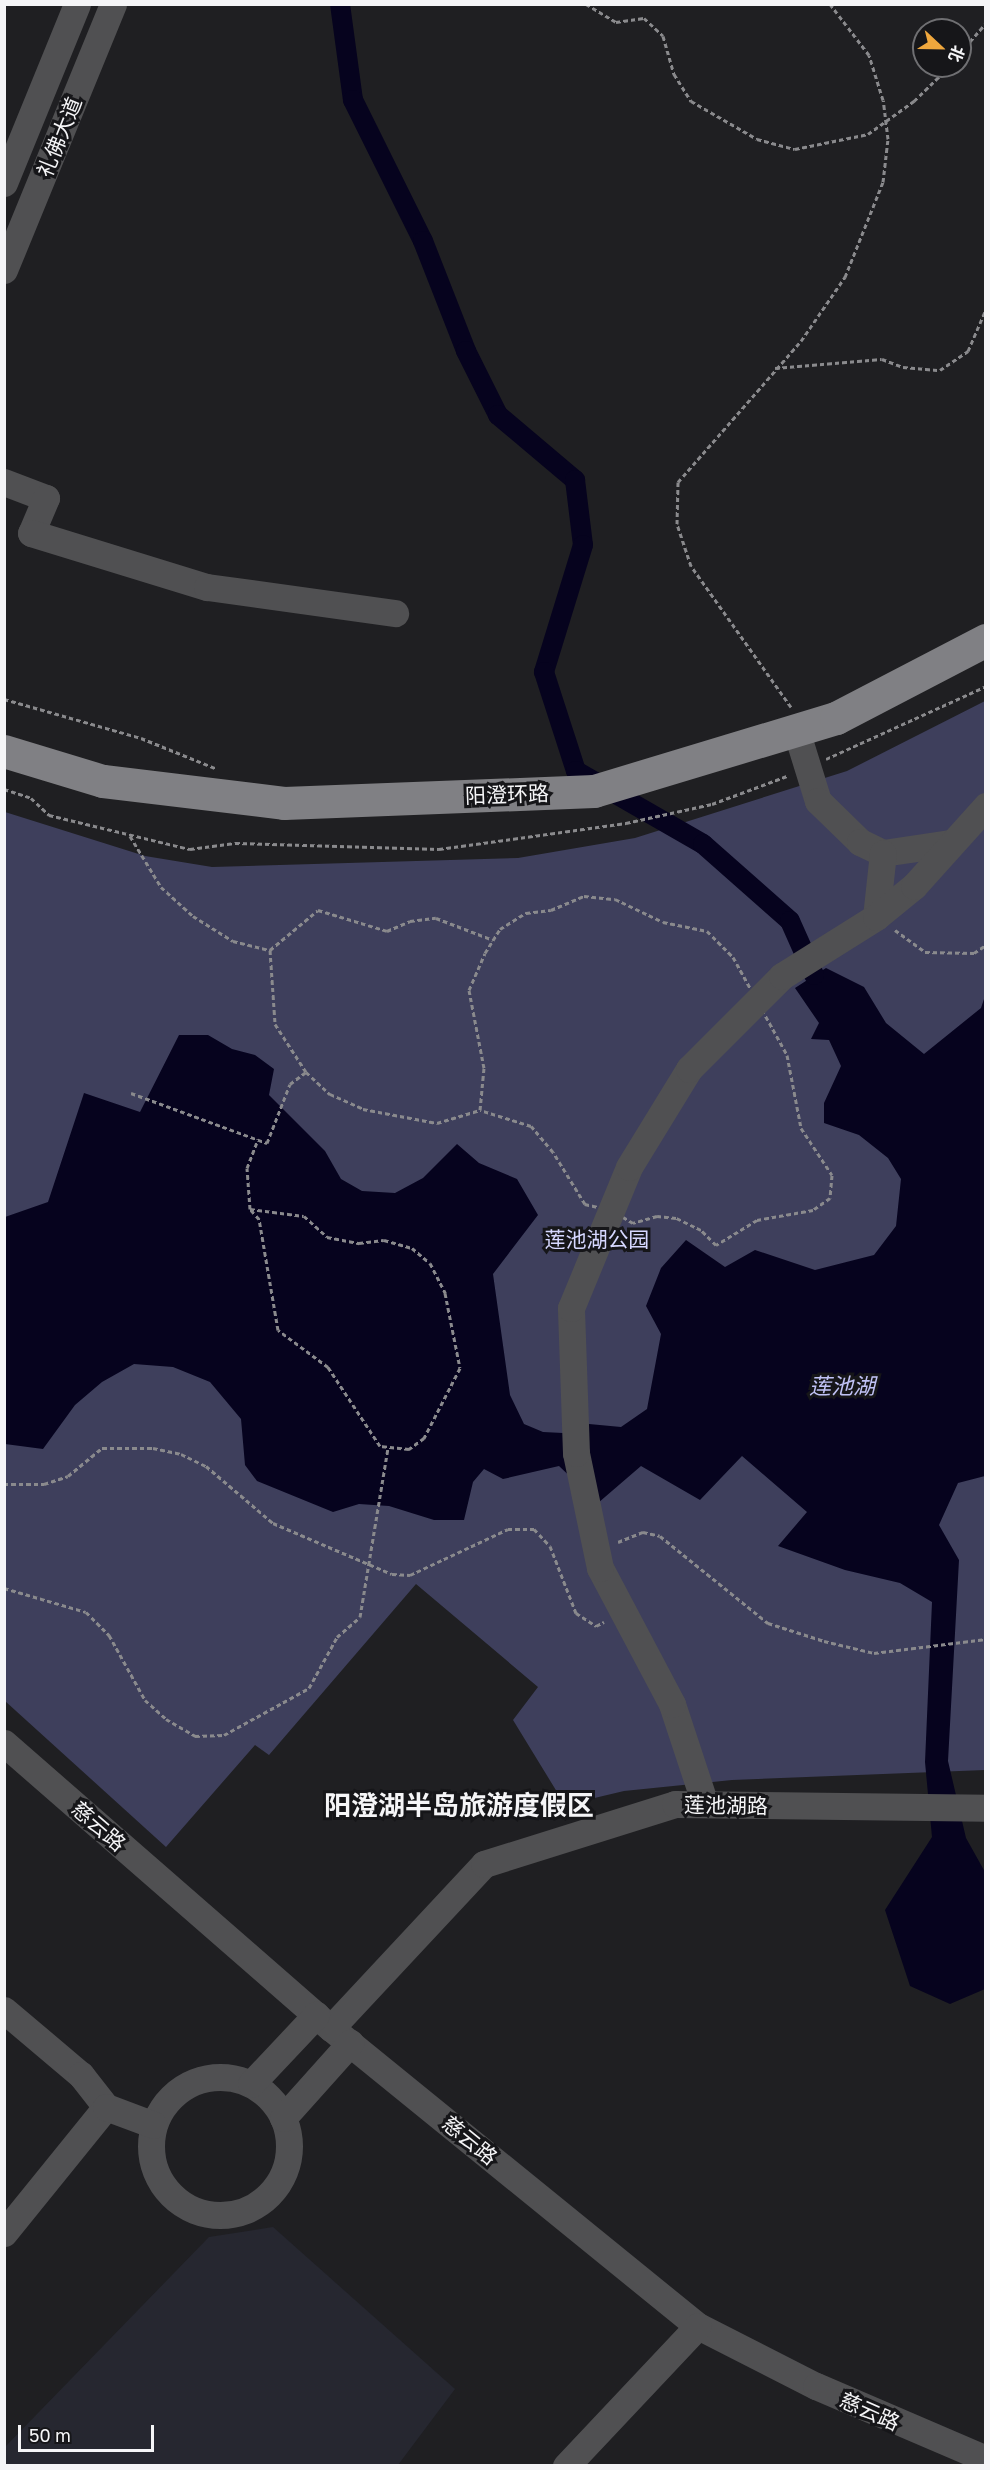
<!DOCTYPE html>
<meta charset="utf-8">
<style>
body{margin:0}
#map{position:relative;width:990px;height:2470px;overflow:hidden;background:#1f1f22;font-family:"Golos Text","Noto Sans SC",sans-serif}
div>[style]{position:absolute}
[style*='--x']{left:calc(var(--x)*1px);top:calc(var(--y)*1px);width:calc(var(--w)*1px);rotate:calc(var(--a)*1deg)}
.built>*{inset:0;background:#262730}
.green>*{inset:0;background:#3e3f5c}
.water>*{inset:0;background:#06031e}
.canal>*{height:20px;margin:-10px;padding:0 10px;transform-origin:10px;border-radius:10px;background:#06031e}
.path>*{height:3px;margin-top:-1.5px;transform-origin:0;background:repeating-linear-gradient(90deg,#8a8a8d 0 4.5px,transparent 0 7.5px)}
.minor>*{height:27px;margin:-13.5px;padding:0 13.5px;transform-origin:13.5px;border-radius:13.5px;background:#505052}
.minor>.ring{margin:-13.5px;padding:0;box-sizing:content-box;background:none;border:27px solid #505052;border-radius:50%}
.major>*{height:33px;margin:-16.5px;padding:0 16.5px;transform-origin:16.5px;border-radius:16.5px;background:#808084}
span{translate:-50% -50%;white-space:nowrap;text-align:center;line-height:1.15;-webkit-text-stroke:6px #161619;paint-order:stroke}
.street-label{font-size:21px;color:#f5f5f7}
.park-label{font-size:21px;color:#d6d8ff}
.water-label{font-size:22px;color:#c0c2f5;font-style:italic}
.district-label{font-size:27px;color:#f5f5f7;font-weight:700}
.frame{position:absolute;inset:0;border:6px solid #f5f5f7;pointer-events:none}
.north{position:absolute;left:912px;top:18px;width:60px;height:60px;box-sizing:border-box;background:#161619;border:2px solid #6f6f72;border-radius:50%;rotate:112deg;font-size:16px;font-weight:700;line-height:24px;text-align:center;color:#f5f5f7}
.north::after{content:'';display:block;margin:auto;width:21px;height:27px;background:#efa73d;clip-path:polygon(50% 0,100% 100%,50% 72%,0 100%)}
.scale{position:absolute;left:18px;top:2425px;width:136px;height:27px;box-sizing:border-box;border:3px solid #f5f5f7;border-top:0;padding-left:8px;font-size:18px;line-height:21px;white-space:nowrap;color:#f5f5f7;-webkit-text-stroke:4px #161619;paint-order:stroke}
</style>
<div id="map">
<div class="built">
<div style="clip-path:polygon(273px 2227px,455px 2389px,398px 2465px,5px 2465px,5px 2447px,209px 2237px)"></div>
</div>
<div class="green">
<div style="clip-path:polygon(985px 701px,985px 1770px,732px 1780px,624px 1791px,565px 1805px,513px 1720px,538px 1687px,416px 1584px,269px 1755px,255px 1745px,166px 1847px,5px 1701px,5px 812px,145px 856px,212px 867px,518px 858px,635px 838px,847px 771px)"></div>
</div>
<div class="water">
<div style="clip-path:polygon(826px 968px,864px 987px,886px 1023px,924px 1054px,981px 1008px,985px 996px,985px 1476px,958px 1483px,939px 1525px,959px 1560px,948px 1761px,966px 1838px,985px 1872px,985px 1989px,950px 2004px,910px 1986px,885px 1910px,932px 1837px,925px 1762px,932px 1602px,900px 1583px,845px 1570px,778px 1546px,807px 1512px,742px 1456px,700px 1500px,641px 1466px,598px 1503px,559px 1466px,503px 1479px,484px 1469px,473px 1482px,464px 1520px,434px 1520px,389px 1506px,359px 1504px,333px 1512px,257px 1481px,245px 1465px,241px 1419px,210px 1382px,173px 1367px,134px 1364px,102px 1382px,75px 1405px,43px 1449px,5px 1444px,5px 1217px,48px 1202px,84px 1093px,140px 1112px,179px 1035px,208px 1035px,232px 1049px,255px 1055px,274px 1069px,269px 1095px,325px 1151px,341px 1179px,362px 1191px,395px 1193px,423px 1178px,457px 1144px,479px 1163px,517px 1179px,538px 1215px,493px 1274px,510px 1395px,524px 1424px,543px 1432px,563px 1433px,589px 1424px,621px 1427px,647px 1409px,661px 1334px,646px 1306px,661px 1268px,686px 1240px,725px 1267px,755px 1250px,815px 1270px,874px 1255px,896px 1226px,901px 1179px,888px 1158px,859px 1135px,824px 1123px,824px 1103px,841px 1066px,829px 1040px,811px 1039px,819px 1023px,795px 988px)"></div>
</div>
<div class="canal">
<div style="--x:340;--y:4;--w:97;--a:82.3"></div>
<div style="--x:353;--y:100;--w:157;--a:63.6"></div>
<div style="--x:423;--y:241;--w:118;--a:68.6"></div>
<div style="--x:466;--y:351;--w:72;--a:63.4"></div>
<div style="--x:498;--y:415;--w:101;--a:40.2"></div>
<div style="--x:575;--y:480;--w:65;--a:83"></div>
<div style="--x:583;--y:545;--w:133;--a:107.1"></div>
<div style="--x:544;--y:672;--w:104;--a:72.1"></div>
<div style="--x:576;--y:771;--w:146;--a:29.9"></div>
<div style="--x:703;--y:844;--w:116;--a:41.5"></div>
<div style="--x:790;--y:921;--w:59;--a:66"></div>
</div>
<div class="path">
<div style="--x:586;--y:4;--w:35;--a:31"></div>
<div style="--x:616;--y:22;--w:28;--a:-8"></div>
<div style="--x:644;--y:18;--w:26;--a:43"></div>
<div style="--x:663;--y:36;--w:40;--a:74"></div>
<div style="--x:674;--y:74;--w:32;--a:58"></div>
<div style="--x:691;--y:101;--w:76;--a:29.9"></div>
<div style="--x:757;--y:139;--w:39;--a:15"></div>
<div style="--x:795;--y:149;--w:75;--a:-11.6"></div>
<div style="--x:868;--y:134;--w:57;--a:-35.7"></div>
<div style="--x:914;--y:101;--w:50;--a:-44.2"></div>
<div style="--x:960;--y:53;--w:40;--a:-49"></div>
<div style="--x:775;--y:368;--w:107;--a:-4.8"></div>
<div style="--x:882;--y:359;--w:22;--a:21"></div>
<div style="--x:903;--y:367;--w:37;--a:5"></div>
<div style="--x:940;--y:370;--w:34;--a:-34"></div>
<div style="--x:968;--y:351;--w:46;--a:-66.8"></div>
<div style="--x:4;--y:699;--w:142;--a:15.9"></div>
<div style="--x:141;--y:738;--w:80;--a:22.1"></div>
<div style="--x:791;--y:707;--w:173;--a:-125.3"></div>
<div style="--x:691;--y:566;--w:44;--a:-108.4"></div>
<div style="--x:677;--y:524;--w:42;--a:-88.6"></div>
<div style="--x:678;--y:482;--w:187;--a:-48.9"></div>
<div style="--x:801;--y:341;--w:78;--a:-55.5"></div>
<div style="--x:845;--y:277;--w:102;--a:-68.2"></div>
<div style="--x:883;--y:182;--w:43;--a:-83.4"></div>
<div style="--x:888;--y:139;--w:39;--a:-97"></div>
<div style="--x:883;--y:100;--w:47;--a:-107.3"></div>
<div style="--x:869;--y:55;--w:64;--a:-127.4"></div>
<div style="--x:826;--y:759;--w:176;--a:-24.5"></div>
<div style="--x:4;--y:789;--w:28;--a:18"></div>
<div style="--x:31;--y:798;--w:25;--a:43"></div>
<div style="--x:49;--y:815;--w:145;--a:13.6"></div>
<div style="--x:190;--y:849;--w:45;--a:-7.6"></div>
<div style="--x:235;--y:843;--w:204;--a:1.7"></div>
<div style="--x:439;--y:849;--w:189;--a:-7.9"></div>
<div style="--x:626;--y:823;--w:88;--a:-12.5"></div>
<div style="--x:712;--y:804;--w:80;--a:-20.5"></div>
<div style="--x:130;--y:836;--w:60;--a:58.7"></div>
<div style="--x:161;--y:887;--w:43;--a:42.2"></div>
<div style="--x:193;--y:916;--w:47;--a:32"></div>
<div style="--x:233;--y:941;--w:38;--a:14"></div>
<div style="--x:270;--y:950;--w:62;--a:-39.8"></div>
<div style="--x:318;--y:910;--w:72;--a:16.9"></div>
<div style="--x:387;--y:931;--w:25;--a:-23"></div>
<div style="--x:410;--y:921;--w:26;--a:-7"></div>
<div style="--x:436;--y:918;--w:61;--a:21.1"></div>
<div style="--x:584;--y:896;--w:31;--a:6"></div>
<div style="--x:615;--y:899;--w:53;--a:25.6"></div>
<div style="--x:663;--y:922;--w:45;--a:11.6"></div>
<div style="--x:707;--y:931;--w:37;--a:45"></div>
<div style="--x:733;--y:957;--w:112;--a:61.1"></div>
<div style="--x:787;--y:1055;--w:74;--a:79.1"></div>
<div style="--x:801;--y:1128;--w:56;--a:56.6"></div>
<div style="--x:832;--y:1175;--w:23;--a:95"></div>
<div style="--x:830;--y:1198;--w:21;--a:145"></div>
<div style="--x:813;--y:1210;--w:57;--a:169.9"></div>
<div style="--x:757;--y:1220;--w:48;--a:148.6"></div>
<div style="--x:716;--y:1245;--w:21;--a:-135"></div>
<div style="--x:701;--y:1230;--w:28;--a:-154"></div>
<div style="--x:676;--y:1218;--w:19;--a:-174"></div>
<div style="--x:657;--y:1216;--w:25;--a:164"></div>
<div style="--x:633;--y:1223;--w:26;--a:-149"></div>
<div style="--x:611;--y:1210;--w:27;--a:-167"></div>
<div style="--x:585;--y:1204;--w:61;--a:-121.6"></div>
<div style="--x:553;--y:1152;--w:34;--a:-130"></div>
<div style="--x:531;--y:1126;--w:53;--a:-162.6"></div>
<div style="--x:480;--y:1110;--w:42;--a:-84.6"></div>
<div style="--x:484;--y:1068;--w:79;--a:-100.9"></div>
<div style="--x:469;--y:990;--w:40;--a:-66.6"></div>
<div style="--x:485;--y:953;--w:28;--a:-58"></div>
<div style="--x:500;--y:929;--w:31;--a:-32"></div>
<div style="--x:526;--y:913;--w:25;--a:-7"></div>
<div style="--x:551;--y:910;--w:36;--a:-23"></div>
<div style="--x:895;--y:930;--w:37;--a:36"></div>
<div style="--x:925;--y:952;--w:49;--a:1.2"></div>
<div style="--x:974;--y:953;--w:14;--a:-34"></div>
<div style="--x:270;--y:950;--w:74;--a:86.1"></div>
<div style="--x:275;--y:1024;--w:57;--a:57.1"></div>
<div style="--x:306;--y:1072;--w:33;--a:43"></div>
<div style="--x:330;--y:1094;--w:36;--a:24"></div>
<div style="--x:363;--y:1109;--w:75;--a:10.7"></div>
<div style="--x:437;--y:1123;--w:45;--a:-16.8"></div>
<div style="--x:131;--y:1093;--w:145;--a:20.2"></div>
<div style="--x:267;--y:1143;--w:63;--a:-68.7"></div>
<div style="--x:290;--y:1084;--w:20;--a:-37"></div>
<div style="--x:250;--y:1209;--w:54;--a:7.4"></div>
<div style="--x:304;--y:1216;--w:31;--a:42"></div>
<div style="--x:327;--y:1237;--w:33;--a:11"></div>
<div style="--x:359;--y:1243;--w:25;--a:-7"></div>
<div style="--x:384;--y:1240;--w:29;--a:16"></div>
<div style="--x:412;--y:1248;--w:23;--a:40"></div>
<div style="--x:430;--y:1263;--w:34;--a:63"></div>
<div style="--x:445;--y:1293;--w:76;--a:78.7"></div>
<div style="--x:460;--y:1368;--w:79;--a:117.2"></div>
<div style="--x:424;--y:1438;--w:19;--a:144"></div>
<div style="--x:409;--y:1449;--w:29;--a:-174"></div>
<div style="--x:380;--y:1446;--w:95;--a:-123.4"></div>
<div style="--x:328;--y:1367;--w:62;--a:-143.5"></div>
<div style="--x:278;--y:1330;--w:113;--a:-99.7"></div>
<div style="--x:259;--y:1219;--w:13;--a:-132"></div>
<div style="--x:250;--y:1209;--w:41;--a:-94.2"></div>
<div style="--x:247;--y:1168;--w:31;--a:-69"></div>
<div style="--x:4;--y:1484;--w:40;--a:0"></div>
<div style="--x:44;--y:1484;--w:25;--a:-18"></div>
<div style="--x:68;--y:1476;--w:44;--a:-39.5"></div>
<div style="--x:102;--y:1448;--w:51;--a:0"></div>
<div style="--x:153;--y:1448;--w:29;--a:12"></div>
<div style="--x:181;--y:1454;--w:28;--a:26"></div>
<div style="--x:206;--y:1466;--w:88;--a:40.4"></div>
<div style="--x:273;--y:1523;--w:129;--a:23.2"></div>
<div style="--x:392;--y:1574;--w:18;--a:3"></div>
<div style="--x:410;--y:1575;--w:108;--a:-25.1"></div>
<div style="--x:508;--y:1529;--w:26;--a:0"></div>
<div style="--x:534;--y:1529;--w:23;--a:47"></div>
<div style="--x:550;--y:1546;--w:72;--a:68.8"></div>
<div style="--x:576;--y:1613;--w:24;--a:33"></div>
<div style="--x:596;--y:1626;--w:9;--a:-27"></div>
<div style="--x:618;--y:1542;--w:27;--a:-22"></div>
<div style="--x:643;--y:1532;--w:17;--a:13"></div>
<div style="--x:660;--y:1536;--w:139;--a:38.9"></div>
<div style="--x:768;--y:1623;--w:59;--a:17.8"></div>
<div style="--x:824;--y:1641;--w:51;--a:13.5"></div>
<div style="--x:874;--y:1653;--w:113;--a:-7.1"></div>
<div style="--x:4;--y:1588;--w:85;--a:16.3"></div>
<div style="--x:86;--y:1612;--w:33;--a:45"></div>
<div style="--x:109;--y:1635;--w:74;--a:61"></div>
<div style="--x:145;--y:1700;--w:28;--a:42"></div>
<div style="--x:166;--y:1719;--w:34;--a:30"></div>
<div style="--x:195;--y:1736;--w:29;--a:-2"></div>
<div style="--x:224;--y:1735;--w:97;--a:-28.9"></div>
<div style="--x:309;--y:1688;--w:58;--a:-61.2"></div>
<div style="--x:337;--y:1637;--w:30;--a:-41"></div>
<div style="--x:360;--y:1617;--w:172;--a:-80.6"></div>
</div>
<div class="minor">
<div style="--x:4;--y:183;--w:193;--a:-67.8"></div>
<div style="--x:4;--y:270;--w:287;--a:-67.7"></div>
<div style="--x:4;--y:482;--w:45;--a:20.9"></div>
<div style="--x:46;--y:498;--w:38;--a:113"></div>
<div style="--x:31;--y:533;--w:184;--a:17.1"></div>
<div style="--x:207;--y:587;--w:190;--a:7.9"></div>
<div style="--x:796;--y:730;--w:74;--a:72.8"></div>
<div style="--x:818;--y:801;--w:59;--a:44.3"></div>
<div style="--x:860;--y:842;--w:25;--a:26"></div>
<div style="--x:883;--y:853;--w:69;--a:-8.4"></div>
<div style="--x:876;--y:917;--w:64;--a:-83.8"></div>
<div style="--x:4;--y:1743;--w:434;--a:41.1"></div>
<div style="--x:331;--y:2028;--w:473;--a:39.1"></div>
<div style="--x:698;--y:2326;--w:132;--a:27"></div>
<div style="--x:816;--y:2386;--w:185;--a:23.2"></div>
<div style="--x:705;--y:1804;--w:105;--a:-108.3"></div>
<div style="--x:672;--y:1704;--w:154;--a:-117.9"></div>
<div style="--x:600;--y:1568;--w:117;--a:-101.8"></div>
<div style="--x:576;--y:1453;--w:145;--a:-92"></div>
<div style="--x:571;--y:1308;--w:152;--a:-67.6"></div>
<div style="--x:629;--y:1167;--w:115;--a:-58.5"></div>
<div style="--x:689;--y:1069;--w:132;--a:-45"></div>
<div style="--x:782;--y:976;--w:111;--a:-32.1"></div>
<div style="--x:876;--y:917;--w:49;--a:-39.2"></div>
<div style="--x:914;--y:886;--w:108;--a:-48"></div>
<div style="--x:4;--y:2010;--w:101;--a:40.2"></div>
<div style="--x:81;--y:2075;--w:41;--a:52"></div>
<div style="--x:331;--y:2028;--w:224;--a:-47"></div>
<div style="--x:484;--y:1864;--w:200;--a:-17.4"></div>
<div style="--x:675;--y:1804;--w:311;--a:0.7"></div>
<div class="ring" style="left:151px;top:2077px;width:111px;height:111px"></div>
<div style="--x:251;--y:2084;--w:95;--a:-46.7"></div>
<div style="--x:283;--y:2118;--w:101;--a:-48.2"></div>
<div style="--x:4;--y:2233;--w:162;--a:-51"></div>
<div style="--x:106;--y:2107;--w:51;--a:20.6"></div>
<div style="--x:566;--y:2466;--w:192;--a:-46.7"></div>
</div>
<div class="major">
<div style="--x:4;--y:751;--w:103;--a:16.9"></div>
<div style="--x:103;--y:781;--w:182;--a:6.9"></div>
<div style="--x:284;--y:803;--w:310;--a:-2.2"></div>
<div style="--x:594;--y:791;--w:253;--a:-16.8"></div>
<div style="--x:836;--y:718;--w:169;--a:-27.5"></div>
</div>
<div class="street-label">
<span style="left:59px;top:137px;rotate:-68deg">礼佛大道</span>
<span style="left:507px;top:794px;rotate:-2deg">阳澄环路</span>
<span style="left:726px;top:1805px;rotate:1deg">莲池湖路</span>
<span style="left:99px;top:1826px;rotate:41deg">慈云路</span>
<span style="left:470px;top:2140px;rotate:39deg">慈云路</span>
<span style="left:870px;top:2411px;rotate:24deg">慈云路</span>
</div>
<div class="park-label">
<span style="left:597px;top:1239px">莲池湖公园</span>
</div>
<div class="water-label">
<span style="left:842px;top:1386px">莲池湖</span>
</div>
<div class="district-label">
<span style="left:459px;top:1806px">阳澄湖半岛旅游度假区</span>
</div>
<div class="frame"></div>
<div class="north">北</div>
<div class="scale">50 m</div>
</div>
